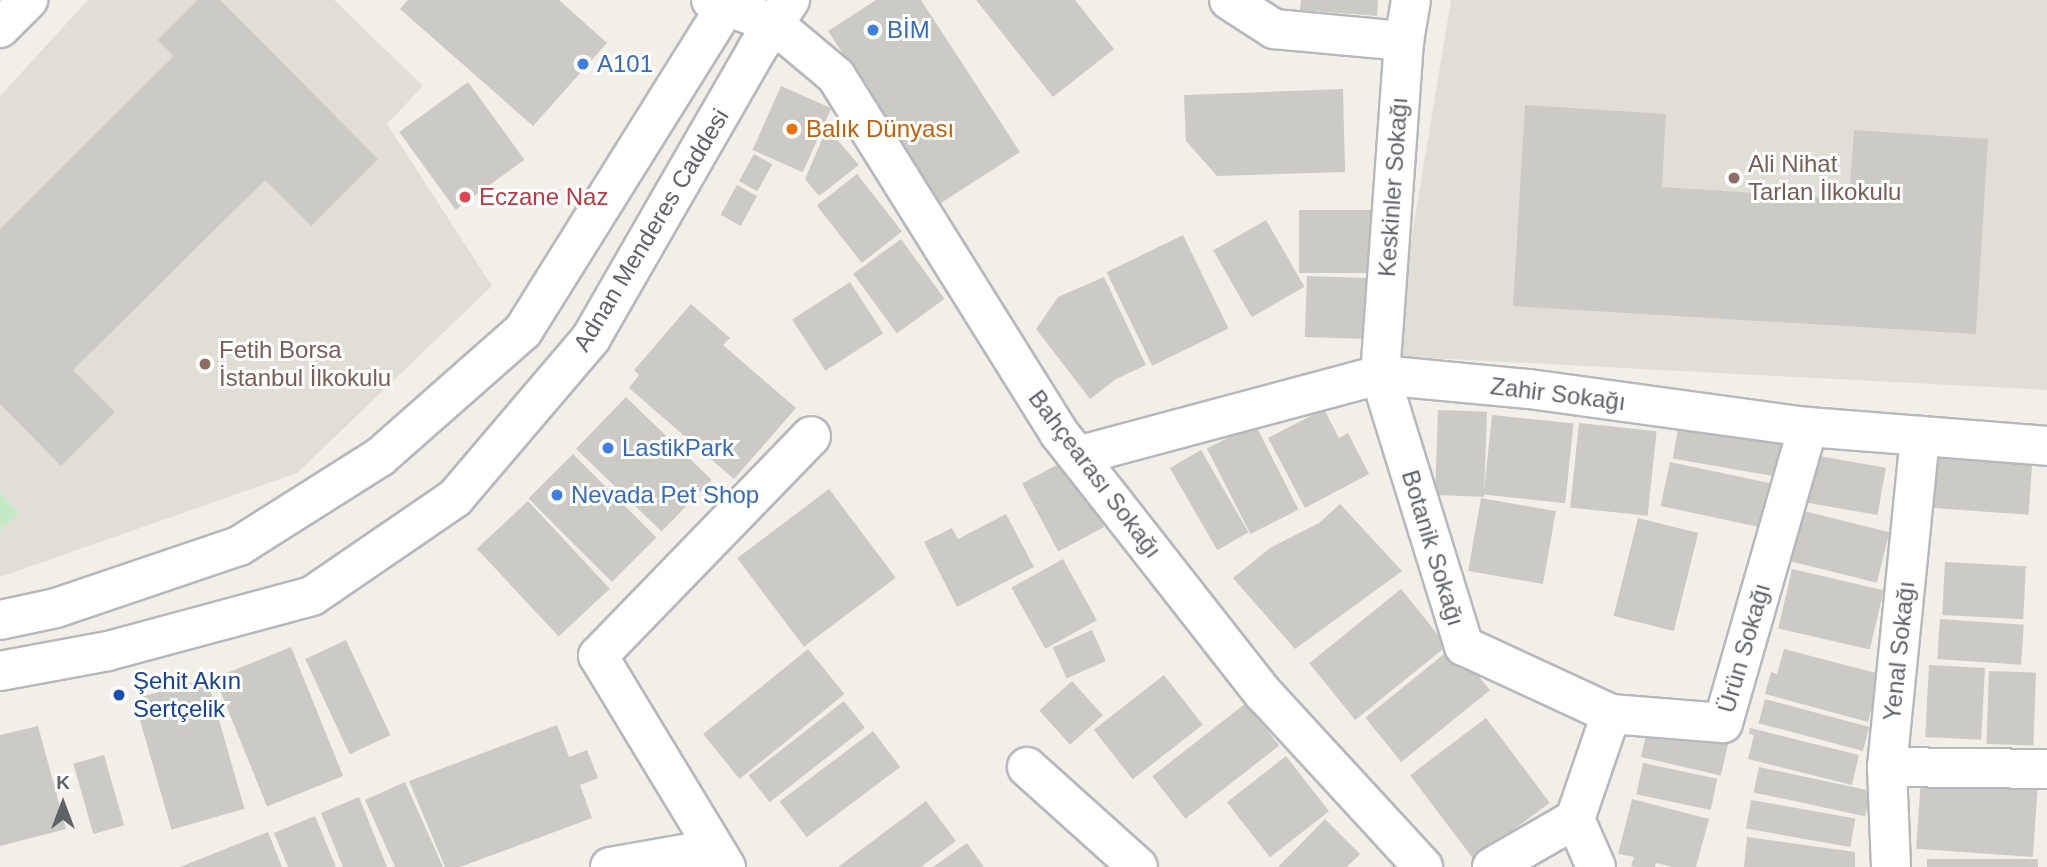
<!DOCTYPE html>
<meta charset="utf-8">
<style>
body{margin:0}
#map{position:relative;width:2047px;height:867px;overflow:hidden;background:#f1efe8;font-family:Arial,sans-serif}
div>[style]{position:absolute}
[style*='--x']{left:calc(var(--x)*1px);top:calc(var(--y)*1px);width:calc(var(--w)*1px);rotate:calc(var(--a)*1deg)}
.education>*{inset:0;background:#e1ded6}
.green>*{inset:0;background:#c5e8c5}
.building>*{inset:0;background:#cccac5;transform-origin:0 0}
.roads{filter:drop-shadow(2px 0 #b5b8bc) drop-shadow(-2px 0 #b5b8bc) drop-shadow(0 2px #b5b8bc) drop-shadow(0 -2px #b5b8bc)}
.minor>*{height:38px;margin:-19px;padding:0 19px;transform-origin:19px;border-radius:19px;background:#fff}
.dots>*{width:19px;height:19px;translate:-50% -50%;box-sizing:border-box;border:4px solid #fff;border-radius:50%}
span{translate:-50% -50%;white-space:nowrap;text-align:center;line-height:1.15;-webkit-text-stroke:6px #fff;paint-order:stroke}
.shop-label{font-size:24px;color:#366cbe}
.left{translate:0 -50%;text-align:left}
.food-label{font-size:24px;color:#c56008}
.education-label{font-size:24px;color:#785e54}
.street-label{font-size:24px;color:#5f6368}
.health-label{font-size:24px;color:#be3a42}
.transit-label{font-size:24px;color:#164399}
.north{position:absolute;left:28px;top:769px;width:70px;height:70px;-webkit-text-stroke:5px #fff;paint-order:stroke;rotate:0deg;font-size:19px;font-weight:700;line-height:28px;text-align:center;color:#5f6368}
.north::after{content:'';display:block;margin:auto;width:24px;height:32px;background:#5f6368;clip-path:polygon(50% 0,100% 100%,50% 72%,0 100%)}
</style>
<div id="map">
<div class="education">
<div style="clip-path:polygon(88px 0,334px 0,423px 86px,387px 124px,492px 286px,297px 473px,0 577px,0 96px)"></div>
<div style="clip-path:polygon(1451px 0,2047px 0,2047px 390px,1392px 356px)"></div>
</div>
<div class="green">
<div style="clip-path:polygon(0 493px,19px 513px,0 530px)"></div>
</div>
<div class="building">
<div style="clip-path:polygon(198px 0,220px 0,378px 159px,311px 226px,265px 180px,73px 370px,115px 412px,61px 466px,0 404px,0 229px,174px 56px,158px 40px)"></div>
<div style="clip-path:polygon(408px 0,559px 0,607px 43px,533px 126px,400px 9px)"></div>
<div style="clip-path:polygon(876px 0,921px 0,1020px 152px,941px 203px,828px 31px)"></div>
<div style="clip-path:polygon(976px 0,1075px 0,1114px 49px,1053px 97px)"></div>
<div style="clip-path:polygon(1301px 0,1378px 0,1377px 16px,1300px 10px)"></div>
<div style="left:468px;top:82px;width:96px;height:85px;rotate:54deg"></div>
<div style="left:781px;top:86px;width:55px;height:70px;rotate:24deg"></div>
<div style="clip-path:polygon(1343px 89px,1345px 172px,1217px 176px,1186px 141px,1184px 95px)"></div>
<div style="clip-path:polygon(1525px 105px,1666px 114px,1662px 187px,1849px 199px,1854px 130px,1988px 139px,1976px 334px,1513px 306px)"></div>
<div style="clip-path:polygon(827px 128px,859px 165px,819px 196px,805px 179px)"></div>
<div style="left:754px;top:154px;width:21px;height:31px;rotate:29deg"></div>
<div style="left:857px;top:174px;width:73px;height:51px;rotate:52deg"></div>
<div style="left:737px;top:185px;width:23px;height:34px;rotate:29deg"></div>
<div style="left:1299px;top:210px;width:83px;height:63px"></div>
<div style="left:1266px;top:220px;width:77px;height:61px;rotate:60deg"></div>
<div style="left:1183px;top:235px;width:104px;height:85px;rotate:64deg"></div>
<div style="left:901px;top:239px;width:74px;height:59px;rotate:54deg"></div>
<div style="left:1307px;top:276px;width:66px;height:61px;rotate:2deg"></div>
<div style="clip-path:polygon(1104px 277px,1146px 365px,1116px 379px,1090px 399px,1036px 329px,1058px 297px)"></div>
<div style="left:850px;top:282px;width:61px;height:69px;rotate:57deg"></div>
<div style="clip-path:polygon(691px 304px,730px 338px,723px 345px,796px 408px,734px 479px,629px 388px,639px 375px,634px 370px)"></div>
<div style="left:626px;top:397px;width:119px;height:72px;rotate:44deg"></div>
<div style="clip-path:polygon(1324px 409px,1339px 438px,1348px 433px,1369px 474px,1305px 508px,1268px 438px)"></div>
<div style="left:1438px;top:410px;width:49px;height:85px;rotate:2deg"></div>
<div style="left:1492px;top:415px;width:82px;height:80px;rotate:6deg"></div>
<div style="left:1579px;top:423px;width:78px;height:85px;rotate:6deg"></div>
<div style="left:1679px;top:423px;width:113px;height:36px;rotate:10deg"></div>
<div style="left:1255px;top:424px;width:96px;height:54px;rotate:63deg"></div>
<div style="left:1935px;top:448px;width:98px;height:60px;rotate:4deg"></div>
<div style="left:1201px;top:450px;width:95px;height:36px;rotate:60deg"></div>
<div style="left:573px;top:454px;width:118px;height:63px;rotate:45deg"></div>
<div style="left:1813px;top:455px;width:74px;height:48px;rotate:10deg"></div>
<div style="left:1068px;top:459px;width:77px;height:52px;rotate:62deg"></div>
<div style="left:1670px;top:462px;width:110px;height:45px;rotate:12deg"></div>
<div style="left:829px;top:489px;width:111px;height:115px;rotate:53deg"></div>
<div style="left:1481px;top:498px;width:76px;height:74px;rotate:10deg"></div>
<div style="left:528px;top:501px;width:120px;height:70px;rotate:47deg"></div>
<div style="clip-path:polygon(1340px 504px,1402px 571px,1295px 649px,1233px 578px,1270px 548px,1319px 523px)"></div>
<div style="left:1804px;top:511px;width:88px;height:52px;rotate:14deg"></div>
<div style="clip-path:polygon(1006px 514px,1034px 567px,957px 607px,924px 542px,952px 528px,958px 539px)"></div>
<div style="left:1638px;top:518px;width:62px;height:101px;rotate:14deg"></div>
<div style="left:1063px;top:559px;width:70px;height:59px;rotate:61deg"></div>
<div style="left:1945px;top:562px;width:81px;height:53px;rotate:3deg"></div>
<div style="left:1792px;top:569px;width:94px;height:61px;rotate:13deg"></div>
<div style="left:1401px;top:589px;width:73px;height:118px;rotate:51deg"></div>
<div style="left:1940px;top:619px;width:84px;height:40px;rotate:4deg"></div>
<div style="left:1092px;top:630px;width:34px;height:43px;rotate:66deg"></div>
<div style="left:346px;top:640px;width:105px;height:45px;rotate:65deg"></div>
<div style="left:1454px;top:646px;width:57px;height:114px;rotate:51deg"></div>
<div style="left:291px;top:647px;width:139px;height:82px;rotate:68deg"></div>
<div style="left:808px;top:649px;width:58px;height:135px;rotate:51deg"></div>
<div style="clip-path:polygon(1784px 649px,1880px 674px,1868px 722px,1765px 694px,1771px 672px,1777px 674px)"></div>
<div style="left:1929px;top:665px;width:56px;height:72px;rotate:3deg"></div>
<div style="left:1989px;top:671px;width:47px;height:73px;rotate:2deg"></div>
<div style="left:1164px;top:675px;width:63px;height:89px;rotate:52deg"></div>
<div style="left:207px;top:678px;width:136px;height:76px;rotate:74deg"></div>
<div style="left:1072px;top:681px;width:46px;height:44px;rotate:48deg"></div>
<div style="left:1765px;top:699px;width:108px;height:25px;rotate:15deg"></div>
<div style="left:844px;top:701px;width:34px;height:121px;rotate:52deg"></div>
<div style="left:1246px;top:703px;width:54px;height:119px;rotate:52deg"></div>
<div style="left:1486px;top:718px;width:106px;height:95px;rotate:53deg"></div>
<div style="left:1649px;top:722px;width:82px;height:36px;rotate:13deg"></div>
<div style="clip-path:polygon(557px 725px,569px 757px,587px 750px,598px 778px,580px 785px,592px 818px,460px 867px,445px 867px,409px 781px)"></div>
<div style="clip-path:polygon(38px 726px,66px 829px,0 846px,0 735px)"></div>
<div style="clip-path:polygon(1750px 728px,1859px 755px,1852px 785px,1748px 759px,1754px 735px,1749px 734px)"></div>
<div style="left:873px;top:731px;width:45px;height:117px;rotate:53deg"></div>
<div style="left:104px;top:755px;width:73px;height:32px;rotate:74deg"></div>
<div style="left:1286px;top:756px;width:70px;height:75px;rotate:52deg"></div>
<div style="left:1643px;top:763px;width:76px;height:32px;rotate:12deg"></div>
<div style="left:1759px;top:767px;width:114px;height:26px;rotate:12deg"></div>
<div style="left:1921px;top:779px;width:117px;height:70px;rotate:4deg"></div>
<div style="clip-path:polygon(405px 782px,443px 867px,395px 867px,365px 800px)"></div>
<div style="clip-path:polygon(359px 797px,387px 867px,343px 867px,321px 813px)"></div>
<div style="clip-path:polygon(1632px 799px,1709px 819px,1696px 867px,1673px 867px,1656px 863px,1655px 867px,1636px 867px,1631px 866px,1634px 857px,1618px 854px)"></div>
<div style="left:1751px;top:800px;width:106px;height:29px;rotate:10deg"></div>
<div style="clip-path:polygon(926px 801px,956px 841px,921px 867px,838px 867px)"></div>
<div style="clip-path:polygon(315px 816px,336px 867px,288px 867px,274px 833px)"></div>
<div style="clip-path:polygon(1325px 819px,1360px 854px,1347px 867px,1278px 867px)"></div>
<div style="clip-path:polygon(268px 832px,282px 867px,180px 867px)"></div>
<div style="clip-path:polygon(1747px 837px,1855px 852px,1855px 867px,1744px 867px)"></div>
<div style="clip-path:polygon(967px 843px,984px 867px,933px 867px)"></div>
<div style="left:1927px;top:859px;width:111px;height:8px"></div>
</div>
<div class="roads">
<div class="minor">
<div style="--x:711;--y:0;--w:67;--a:20.9"></div>
<div style="--x:774;--y:24;--w:81;--a:40"></div>
<div style="--x:836;--y:76;--w:421;--a:58"></div>
<div style="--x:1059;--y:433;--w:332;--a:51.9"></div>
<div style="--x:1264;--y:694;--w:235;--a:47.4"></div>
<div style="--x:1229;--y:0;--w:54;--a:32.8"></div>
<div style="--x:1274;--y:29;--w:131;--a:5.3"></div>
<div style="--x:1411;--y:0;--w:42;--a:99.7"></div>
<div style="--x:1404;--y:41;--w:335;--a:94.1"></div>
<div style="--x:1380;--y:375;--w:284;--a:72.8"></div>
<div style="--x:1464;--y:646;--w:162;--a:24.8"></div>
<div style="--x:0;--y:28;--w:40;--a:-45"></div>
<div style="--x:1077;--y:456;--w:314;--a:-15"></div>
<div style="--x:1380;--y:375;--w:150;--a:5.4"></div>
<div style="--x:1529;--y:389;--w:282;--a:7.8"></div>
<div style="--x:1808;--y:427;--w:240;--a:4.5"></div>
<div style="--x:0;--y:620;--w:57;--a:-12.1"></div>
<div style="--x:56;--y:608;--w:193;--a:-18.7"></div>
<div style="--x:239;--y:546;--w:167;--a:-32.3"></div>
<div style="--x:380;--y:457;--w:191;--a:-41.4"></div>
<div style="--x:523;--y:331;--w:390;--a:-58"></div>
<div style="--x:0;--y:671;--w:110;--a:-10.5"></div>
<div style="--x:108;--y:651;--w:211;--a:-15.1"></div>
<div style="--x:312;--y:596;--w:173;--a:-34.4"></div>
<div style="--x:455;--y:498;--w:210;--a:-49.6"></div>
<div style="--x:591;--y:338;--w:333;--a:-60.1"></div>
<div style="--x:757;--y:49;--w:59;--a:-56"></div>
<div style="--x:1027;--y:767;--w:149;--a:42"></div>
<div style="--x:1887;--y:767;--w:160;--a:0.7"></div>
<div style="--x:1575;--y:819;--w:52;--a:66.4"></div>
<div style="--x:610;--y:867;--w:104;--a:-10"></div>
<div style="--x:726;--y:867;--w:247;--a:-121.2"></div>
<div style="--x:598;--y:656;--w:306;--a:-45.9"></div>
<div style="--x:1492;--y:867;--w:96;--a:-30"></div>
<div style="--x:1575;--y:819;--w:111;--a:-71.1"></div>
<div style="--x:1611;--y:714;--w:112;--a:4.6"></div>
<div style="--x:1723;--y:723;--w:308;--a:-74"></div>
<div style="--x:1891;--y:867;--w:100;--a:-92.3"></div>
<div style="--x:1887;--y:767;--w:333;--a:-84.3"></div>
</div>
</div>
<div class="dots">
<div style="left:873px;top:30px;background:#3f7fe0"></div>
<div style="left:583px;top:64px;background:#3f7fe0"></div>
<div style="left:792px;top:129px;background:#e8710a"></div>
<div style="left:1734px;top:178px;background:#8d6e63"></div>
<div style="left:465px;top:197px;background:#e0444e"></div>
<div style="left:205px;top:364px;background:#8d6e63"></div>
<div style="left:608px;top:448px;background:#3f7fe0"></div>
<div style="left:557px;top:495px;background:#3f7fe0"></div>
<div style="left:119px;top:695px;background:#1a4fb4"></div>
</div>
<div class="shop-label">
<span class="left" style="left:887px;top:30px">BİM</span>
<span class="left" style="left:597px;top:64px">A101</span>
<span class="left" style="left:622px;top:448px">LastikPark</span>
<span class="left" style="left:571px;top:495px">Nevada Pet Shop</span>
</div>
<div class="food-label">
<span class="left" style="left:806px;top:129px">Balık Dünyası</span>
</div>
<div class="education-label">
<span class="left" style="left:1748px;top:178px">Ali Nihat<br>Tarlan İlkokulu</span>
<span class="left" style="left:219px;top:364px">Fetih Borsa<br>İstanbul İlkokulu</span>
</div>
<div class="street-label">
<span style="left:1393px;top:187px;rotate:-86deg">Keskinler Sokağı</span>
<span style="left:651px;top:230px;rotate:-59deg">Adnan Menderes Caddesi</span>
<span style="left:1558px;top:394px;rotate:7deg">Zahir Sokağı</span>
<span style="left:1095px;top:474px;rotate:53deg">Bahçearası Sokağı</span>
<span style="left:1433px;top:548px;rotate:73deg">Botanik Sokağı</span>
<span style="left:1744px;top:648px;rotate:-74deg">Ürün Sokağı</span>
<span style="left:1899px;top:651px;rotate:-84deg">Yenal Sokağı</span>
</div>
<div class="health-label">
<span class="left" style="left:479px;top:197px">Eczane Naz</span>
</div>
<div class="transit-label">
<span class="left" style="left:133px;top:695px">Şehit Akın<br>Sertçelik</span>
</div>
<div class="north">K</div>
</div>
